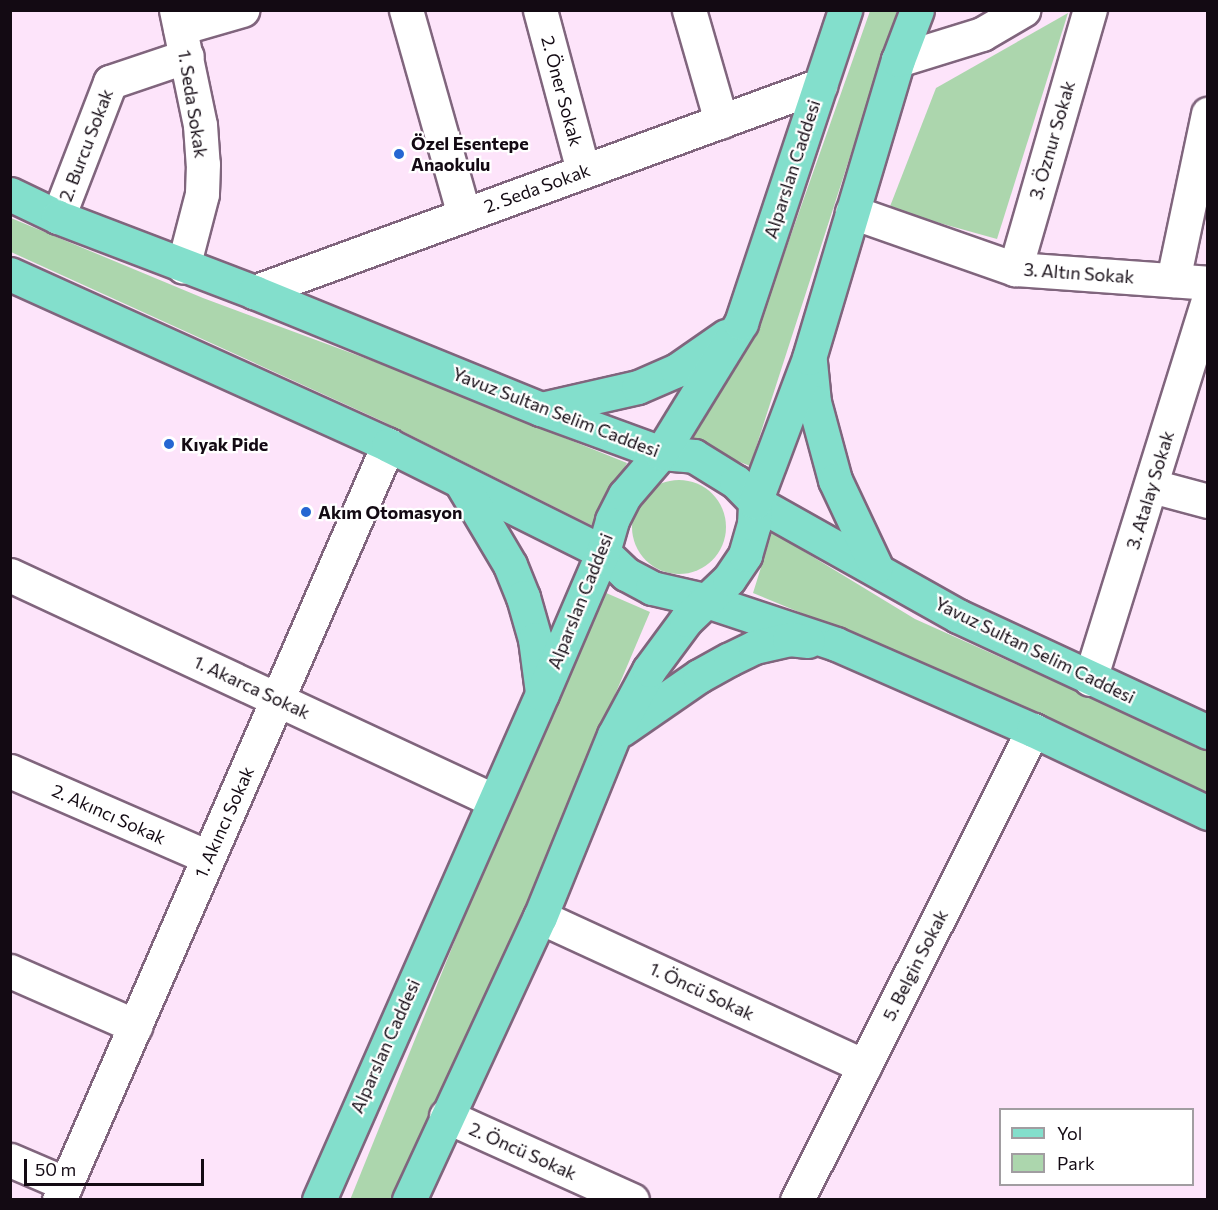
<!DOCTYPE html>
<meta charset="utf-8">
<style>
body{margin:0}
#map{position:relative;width:1218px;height:1210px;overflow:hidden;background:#fde4fa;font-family:Commissioner,sans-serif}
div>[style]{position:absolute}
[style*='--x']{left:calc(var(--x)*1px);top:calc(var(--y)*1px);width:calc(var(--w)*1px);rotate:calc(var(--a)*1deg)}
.green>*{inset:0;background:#acd6ad}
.round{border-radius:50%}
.roads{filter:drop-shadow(2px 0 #80657d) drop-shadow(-2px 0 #80657d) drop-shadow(0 2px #80657d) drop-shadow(0 -2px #80657d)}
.minor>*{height:33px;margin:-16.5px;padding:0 16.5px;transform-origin:16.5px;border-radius:16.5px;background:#fff}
.major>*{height:33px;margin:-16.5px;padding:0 16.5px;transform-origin:16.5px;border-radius:16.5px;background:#83dfcc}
.dots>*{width:16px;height:16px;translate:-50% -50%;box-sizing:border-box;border:3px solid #fff;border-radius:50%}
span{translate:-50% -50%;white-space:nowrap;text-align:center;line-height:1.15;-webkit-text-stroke:4.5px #fff;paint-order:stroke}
.street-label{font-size:18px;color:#130a13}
.poi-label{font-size:18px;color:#130a13;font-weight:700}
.left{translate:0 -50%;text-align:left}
.frame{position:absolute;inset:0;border:12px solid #130a13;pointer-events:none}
.legend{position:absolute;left:999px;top:1108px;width:195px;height:78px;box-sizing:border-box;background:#fff;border:2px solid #a19da1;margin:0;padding:8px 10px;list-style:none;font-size:18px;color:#130a13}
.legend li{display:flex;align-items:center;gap:12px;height:30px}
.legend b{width:30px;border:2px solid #a19da1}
.scale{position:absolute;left:24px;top:1159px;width:180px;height:27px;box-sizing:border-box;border:3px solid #130a13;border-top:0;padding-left:8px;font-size:18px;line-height:21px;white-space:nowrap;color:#130a13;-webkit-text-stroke:4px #fff;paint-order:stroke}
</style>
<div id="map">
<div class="green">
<div style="clip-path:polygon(870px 11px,897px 11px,750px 466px,687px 441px,761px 320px)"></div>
<div style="clip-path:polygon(1068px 13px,997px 239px,889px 209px,936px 88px)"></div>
<div style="clip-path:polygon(11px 218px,203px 298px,397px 370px,627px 463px,593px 526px,382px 421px,11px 252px)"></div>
<div class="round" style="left:632px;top:480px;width:94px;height:94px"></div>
<div style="clip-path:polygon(772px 532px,915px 619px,1207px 750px,1207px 795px,927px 665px,753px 593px)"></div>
<div style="clip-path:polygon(597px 589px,650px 612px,457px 1068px,397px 1199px,350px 1200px)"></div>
</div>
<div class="roads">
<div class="minor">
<div style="--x:176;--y:10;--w:117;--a:78.2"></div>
<div style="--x:200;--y:125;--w:39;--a:86"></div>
<div style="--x:203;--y:164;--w:30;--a:92"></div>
<div style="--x:202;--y:194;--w:75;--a:104.6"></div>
<div style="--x:406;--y:10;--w:213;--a:74.2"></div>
<div style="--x:540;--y:10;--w:167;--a:75"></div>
<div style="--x:689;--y:10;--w:116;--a:73.9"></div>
<div style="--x:180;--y:28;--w:65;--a:-16.2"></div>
<div style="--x:898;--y:60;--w:88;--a:-17.2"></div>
<div style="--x:982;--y:34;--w:48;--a:-30.3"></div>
<div style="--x:852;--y:212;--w:173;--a:19.3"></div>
<div style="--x:1015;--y:269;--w:194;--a:4.1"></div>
<div style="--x:58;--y:217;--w:145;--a:-68.9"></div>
<div style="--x:110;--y:82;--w:81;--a:-18.7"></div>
<div style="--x:1015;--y:269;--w:270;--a:-73.9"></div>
<div style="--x:1173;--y:280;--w:170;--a:-78.1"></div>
<div style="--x:254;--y:292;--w:603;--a:-20.09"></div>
<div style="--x:1152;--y:486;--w:58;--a:15"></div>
<div style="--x:10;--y:575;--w:533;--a:24.98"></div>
<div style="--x:1090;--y:679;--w:397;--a:-72.7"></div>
<div style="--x:10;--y:771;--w:216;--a:23.5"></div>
<div style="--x:540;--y:917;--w:357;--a:24.7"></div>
<div style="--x:10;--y:971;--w:137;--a:23.7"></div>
<div style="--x:446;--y:1116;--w:204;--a:24.3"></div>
<div style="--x:10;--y:1160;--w:61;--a:23.2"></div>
<div style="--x:59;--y:1200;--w:824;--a:-66.45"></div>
<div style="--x:797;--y:1200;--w:526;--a:-63.34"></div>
</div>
<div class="major">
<div style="--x:10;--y:194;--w:53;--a:25.6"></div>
<div style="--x:58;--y:217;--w:210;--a:20.9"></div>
<div style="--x:254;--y:292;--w:310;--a:22.2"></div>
<div style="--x:541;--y:409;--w:128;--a:20.1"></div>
<div style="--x:661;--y:453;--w:33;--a:5"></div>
<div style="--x:694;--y:456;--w:49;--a:31.8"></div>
<div style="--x:736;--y:482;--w:28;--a:46"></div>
<div style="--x:755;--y:502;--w:233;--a:29.3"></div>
<div style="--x:958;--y:616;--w:276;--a:24.9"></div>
<div style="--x:10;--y:274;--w:415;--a:24.3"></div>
<div style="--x:388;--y:445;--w:240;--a:26.5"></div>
<div style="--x:603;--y:552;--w:32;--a:44"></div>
<div style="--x:626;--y:574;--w:30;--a:28"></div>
<div style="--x:652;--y:588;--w:53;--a:13"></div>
<div style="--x:704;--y:600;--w:139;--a:18.4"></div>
<div style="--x:836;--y:644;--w:215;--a:23.6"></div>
<div style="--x:1033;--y:730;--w:194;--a:25.4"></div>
<div style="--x:810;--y:362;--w:40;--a:84.3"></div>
<div style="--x:814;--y:402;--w:81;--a:74.9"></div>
<div style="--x:835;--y:480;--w:96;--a:64.8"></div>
<div style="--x:541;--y:409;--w:99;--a:-12.8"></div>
<div style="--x:638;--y:387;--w:43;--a:-23.6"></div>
<div style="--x:677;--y:370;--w:60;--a:-34.8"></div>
<div style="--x:462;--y:484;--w:94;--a:59.3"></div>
<div style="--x:510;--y:565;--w:35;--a:68"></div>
<div style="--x:523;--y:597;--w:44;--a:74.1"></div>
<div style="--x:535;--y:639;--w:53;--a:82.5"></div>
<div style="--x:621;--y:730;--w:95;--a:-34.7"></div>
<div style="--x:699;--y:676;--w:35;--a:-29"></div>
<div style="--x:730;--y:659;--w:28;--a:-26"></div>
<div style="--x:755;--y:647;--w:35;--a:-13"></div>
<div style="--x:789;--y:639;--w:19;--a:6"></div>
<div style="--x:319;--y:1200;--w:553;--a:-66.22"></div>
<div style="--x:542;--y:694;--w:155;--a:-66.8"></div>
<div style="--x:603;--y:552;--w:33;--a:-74"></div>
<div style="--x:612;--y:520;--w:28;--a:-63"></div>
<div style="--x:625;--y:495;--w:55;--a:-49.4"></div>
<div style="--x:661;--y:453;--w:153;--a:-58.4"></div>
<div style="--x:741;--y:323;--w:330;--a:-71.6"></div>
<div style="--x:409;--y:1200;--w:312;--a:-65.2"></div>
<div style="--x:540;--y:917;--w:196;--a:-67.9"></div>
<div style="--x:614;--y:735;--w:74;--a:-61.7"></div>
<div style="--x:649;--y:670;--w:62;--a:-53.5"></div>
<div style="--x:686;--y:620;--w:59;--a:-43.6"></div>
<div style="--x:729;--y:579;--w:29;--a:-56"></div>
<div style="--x:745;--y:555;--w:32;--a:-74"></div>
<div style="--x:754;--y:524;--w:22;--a:-87"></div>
<div style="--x:755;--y:502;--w:154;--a:-69.4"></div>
<div style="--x:809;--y:358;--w:311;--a:-73.4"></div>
<div style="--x:898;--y:60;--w:53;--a:-69.2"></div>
</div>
</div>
<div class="dots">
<div style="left:399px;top:154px;background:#2566d2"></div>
<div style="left:169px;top:444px;background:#2566d2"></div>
<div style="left:306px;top:512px;background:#2566d2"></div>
</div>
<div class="street-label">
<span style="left:562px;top:91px;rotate:75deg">2. Öner Sokak</span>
<span style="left:193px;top:104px;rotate:81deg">1. Seda Sokak</span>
<span style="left:1052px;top:140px;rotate:-74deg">3. Öznur Sokak</span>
<span style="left:86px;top:145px;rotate:-69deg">2. Burcu Sokak</span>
<span style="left:792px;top:169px;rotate:-72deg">Alparslan Caddesi</span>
<span style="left:537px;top:188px;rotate:-20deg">2. Seda Sokak</span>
<span style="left:1079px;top:273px;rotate:4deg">3. Altın Sokak</span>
<span style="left:556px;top:412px;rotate:21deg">Yavuz Sultan Selim Caddesi</span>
<span style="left:1150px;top:490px;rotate:-73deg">3. Atalay Sokak</span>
<span style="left:580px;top:601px;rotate:-68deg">Alparslan Caddesi</span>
<span style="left:1035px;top:650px;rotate:26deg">Yavuz Sultan Selim Caddesi</span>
<span style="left:252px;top:687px;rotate:25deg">1. Akarca Sokak</span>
<span style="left:109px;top:814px;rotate:24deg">2. Akıncı Sokak</span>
<span style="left:224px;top:822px;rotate:-66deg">1. Akıncı Sokak</span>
<span style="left:915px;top:965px;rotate:-63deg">5. Belgin Sokak</span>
<span style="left:702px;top:991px;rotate:25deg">1. Öncü Sokak</span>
<span style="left:385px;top:1046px;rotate:-66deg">Alparslan Caddesi</span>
<span style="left:523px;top:1151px;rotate:24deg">2. Öncü Sokak</span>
</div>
<div class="poi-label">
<span class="left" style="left:411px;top:154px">Özel Esentepe<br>Anaokulu</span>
<span class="left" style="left:181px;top:444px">Kıyak Pide</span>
<span class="left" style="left:318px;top:512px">Akım Otomasyon</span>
</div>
<div class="frame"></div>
<ul class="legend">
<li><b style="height:8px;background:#83dfcc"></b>Yol</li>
<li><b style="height:16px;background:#acd6ad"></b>Park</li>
</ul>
<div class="scale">50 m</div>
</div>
